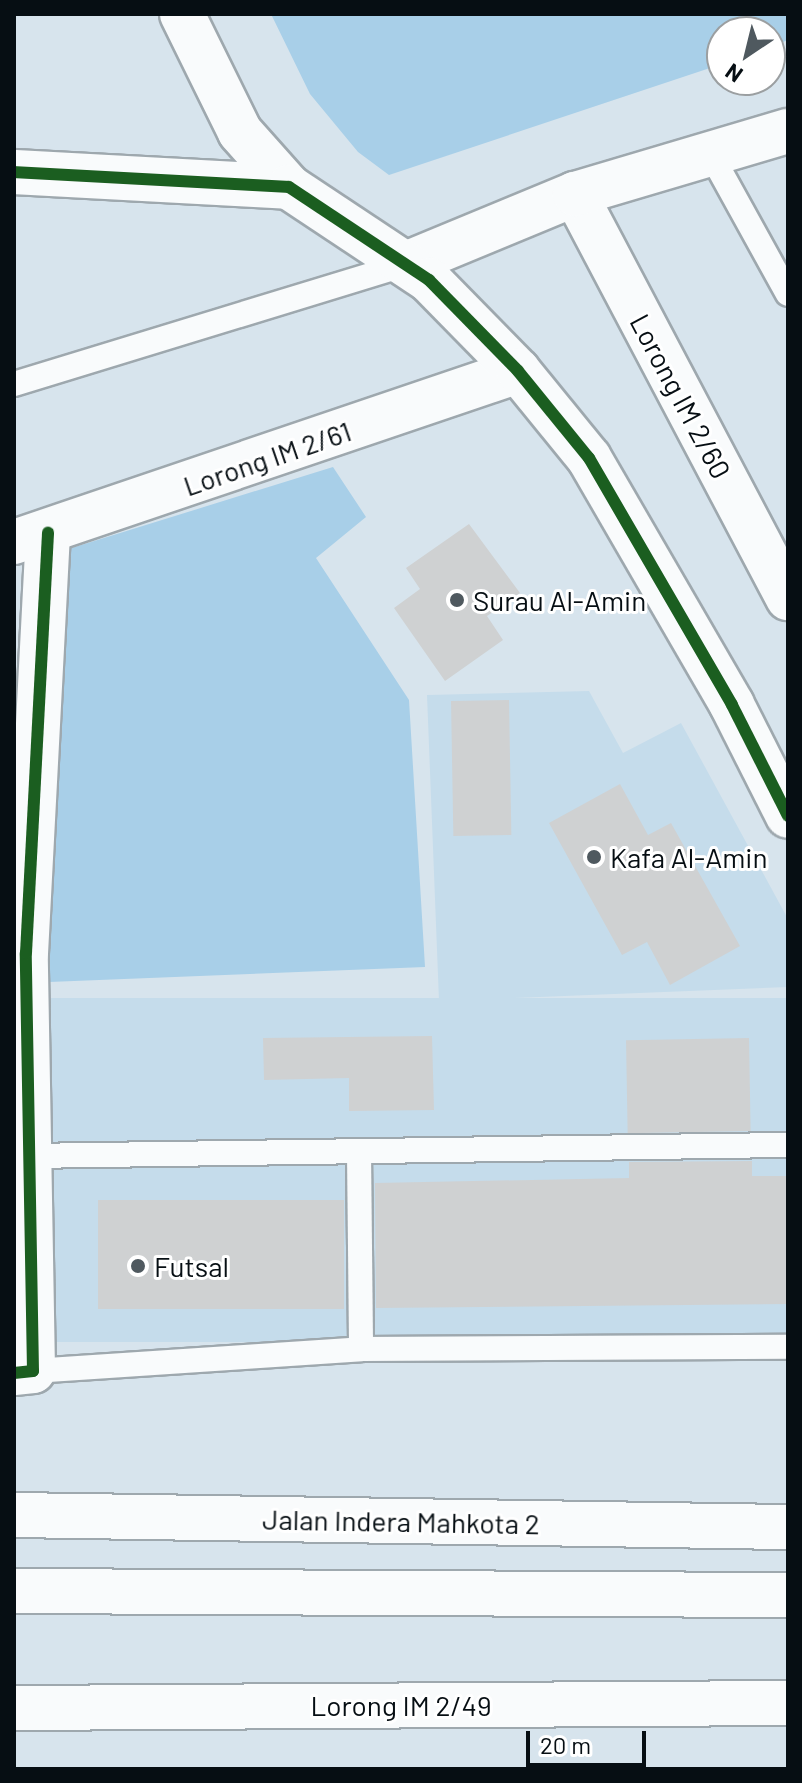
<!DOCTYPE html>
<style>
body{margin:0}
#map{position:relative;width:802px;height:1783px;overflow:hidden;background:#d7e4ed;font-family:Barlow,sans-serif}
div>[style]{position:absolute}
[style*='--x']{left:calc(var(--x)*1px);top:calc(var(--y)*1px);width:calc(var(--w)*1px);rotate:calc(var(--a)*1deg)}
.built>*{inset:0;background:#c5dceb;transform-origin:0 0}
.green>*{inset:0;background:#a8cfe8}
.building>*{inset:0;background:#cfd1d2;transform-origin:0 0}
.roads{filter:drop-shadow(2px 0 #9ea8ae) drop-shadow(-2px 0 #9ea8ae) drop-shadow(0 2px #9ea8ae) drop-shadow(0 -2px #9ea8ae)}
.service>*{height:24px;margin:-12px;padding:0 12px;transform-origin:12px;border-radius:12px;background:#f9fbfc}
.minor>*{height:44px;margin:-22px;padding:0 22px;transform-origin:22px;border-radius:22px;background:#f9fbfc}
.tertiary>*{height:44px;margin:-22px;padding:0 22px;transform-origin:22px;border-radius:22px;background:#f9fbfc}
.cycleway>*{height:12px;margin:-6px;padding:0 6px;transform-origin:6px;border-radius:6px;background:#1b5e20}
.dots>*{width:22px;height:22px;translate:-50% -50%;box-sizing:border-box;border:4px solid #fff;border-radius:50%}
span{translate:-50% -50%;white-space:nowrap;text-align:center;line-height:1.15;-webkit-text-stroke:6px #fff;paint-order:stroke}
.street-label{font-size:28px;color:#060e13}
.poi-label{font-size:28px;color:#060e13}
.left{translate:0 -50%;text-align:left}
.frame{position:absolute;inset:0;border:16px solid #060e13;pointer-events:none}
.north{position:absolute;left:706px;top:16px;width:80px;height:80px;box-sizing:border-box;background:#fff;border:2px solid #9b9fa1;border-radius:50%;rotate:215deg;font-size:22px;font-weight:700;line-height:32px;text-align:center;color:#060e13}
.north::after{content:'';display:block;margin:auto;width:28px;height:36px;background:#4f595f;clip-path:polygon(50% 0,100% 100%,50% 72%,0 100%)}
.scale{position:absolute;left:526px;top:1731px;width:120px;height:36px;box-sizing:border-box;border:4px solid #060e13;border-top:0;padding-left:10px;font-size:24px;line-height:28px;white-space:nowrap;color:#060e13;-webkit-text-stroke:6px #fff;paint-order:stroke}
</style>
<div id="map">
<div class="built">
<div style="clip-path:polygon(589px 691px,623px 753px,681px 723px,788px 919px,788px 987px,439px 1001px,427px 695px)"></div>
<div style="left:788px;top:998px;width:344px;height:749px;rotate:90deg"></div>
</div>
<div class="green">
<div style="clip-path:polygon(271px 14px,788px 14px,788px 40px,770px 47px,770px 32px,722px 32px,722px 64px,389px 175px,358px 152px,310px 94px)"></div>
<div style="clip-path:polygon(333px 467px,366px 517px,316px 558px,409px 700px,425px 967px,49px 982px,62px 551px)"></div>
</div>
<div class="building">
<div style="clip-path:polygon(469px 524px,520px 593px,487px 616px,503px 640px,445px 681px,394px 608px,420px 589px,406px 568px)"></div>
<div style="left:509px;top:700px;width:135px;height:58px;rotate:89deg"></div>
<div style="clip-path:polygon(620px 784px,648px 835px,671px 823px,740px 946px,670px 985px,647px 942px,622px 955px,549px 823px)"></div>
<div style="clip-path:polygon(432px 1036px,434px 1110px,349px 1111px,349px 1078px,264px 1080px,263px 1038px)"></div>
<div style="left:749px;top:1038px;width:93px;height:123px;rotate:89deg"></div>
<div style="clip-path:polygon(752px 1161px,752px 1176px,788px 1176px,788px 1304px,376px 1308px,375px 1183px,629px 1178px,629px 1162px)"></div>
<div style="left:98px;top:1200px;width:246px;height:109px"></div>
</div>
<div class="roads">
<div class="service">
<div style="--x:709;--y:151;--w:163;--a:61.1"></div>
<div style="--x:14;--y:384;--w:410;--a:-17"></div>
<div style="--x:359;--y:1152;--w:197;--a:89.4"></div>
<div style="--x:26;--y:1156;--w:762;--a:-0.83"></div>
<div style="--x:33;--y:1371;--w:329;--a:-3.8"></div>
<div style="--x:361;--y:1349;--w:427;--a:-0.3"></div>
</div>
<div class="minor">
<div style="--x:14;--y:172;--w:275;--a:3.1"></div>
<div style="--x:575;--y:194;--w:457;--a:62.2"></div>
<div style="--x:406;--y:264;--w:183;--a:-22.5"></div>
<div style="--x:575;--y:194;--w:222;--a:-16.5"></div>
<div style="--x:14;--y:542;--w:532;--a:-18.74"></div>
<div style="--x:14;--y:1373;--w:19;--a:-6"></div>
<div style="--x:33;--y:1371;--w:418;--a:-91"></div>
<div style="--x:26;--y:953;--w:421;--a:-87"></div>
<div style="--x:14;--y:1708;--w:774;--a:-0.37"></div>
</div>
<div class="tertiary">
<div style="--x:182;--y:14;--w:131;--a:63.8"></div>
<div style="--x:240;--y:132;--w:74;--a:48.3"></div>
<div style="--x:289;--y:187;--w:168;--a:33.6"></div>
<div style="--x:429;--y:280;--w:127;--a:45.6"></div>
<div style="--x:518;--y:371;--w:112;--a:50.8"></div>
<div style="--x:589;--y:458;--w:285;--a:59.9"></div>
<div style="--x:732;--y:705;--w:124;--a:63.2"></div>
<div style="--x:14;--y:1515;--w:774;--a:0.89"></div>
<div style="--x:14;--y:1591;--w:774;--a:0.3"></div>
</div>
</div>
<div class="cycleway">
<div style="--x:14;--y:172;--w:275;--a:3.1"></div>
<div style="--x:289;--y:187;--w:168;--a:33.6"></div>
<div style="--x:429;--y:280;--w:127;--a:45.6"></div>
<div style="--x:518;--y:371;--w:112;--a:50.8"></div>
<div style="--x:589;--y:458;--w:285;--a:59.9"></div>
<div style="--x:732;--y:705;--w:124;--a:63.2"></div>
<div style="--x:14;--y:1373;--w:19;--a:-6"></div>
<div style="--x:33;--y:1371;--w:418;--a:-91"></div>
<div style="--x:26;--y:953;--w:421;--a:-87"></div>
</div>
<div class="dots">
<div style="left:457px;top:600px;background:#4f595f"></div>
<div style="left:594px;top:857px;background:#4f595f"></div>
<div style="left:138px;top:1266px;background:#4f595f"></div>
</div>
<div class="street-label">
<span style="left:681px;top:396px;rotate:62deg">Lorong IM 2/60</span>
<span style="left:267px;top:458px;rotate:-19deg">Lorong IM 2/61</span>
<span style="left:401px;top:1521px;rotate:1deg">Jalan Indera Mahkota 2</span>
<span style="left:401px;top:1705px">Lorong IM 2/49</span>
</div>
<div class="poi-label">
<span class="left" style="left:473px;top:600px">Surau Al-Amin</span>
<span class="left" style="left:610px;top:857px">Kafa Al-Amin</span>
<span class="left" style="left:154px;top:1266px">Futsal</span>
</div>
<div class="frame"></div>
<div class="north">N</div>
<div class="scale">20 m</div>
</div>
